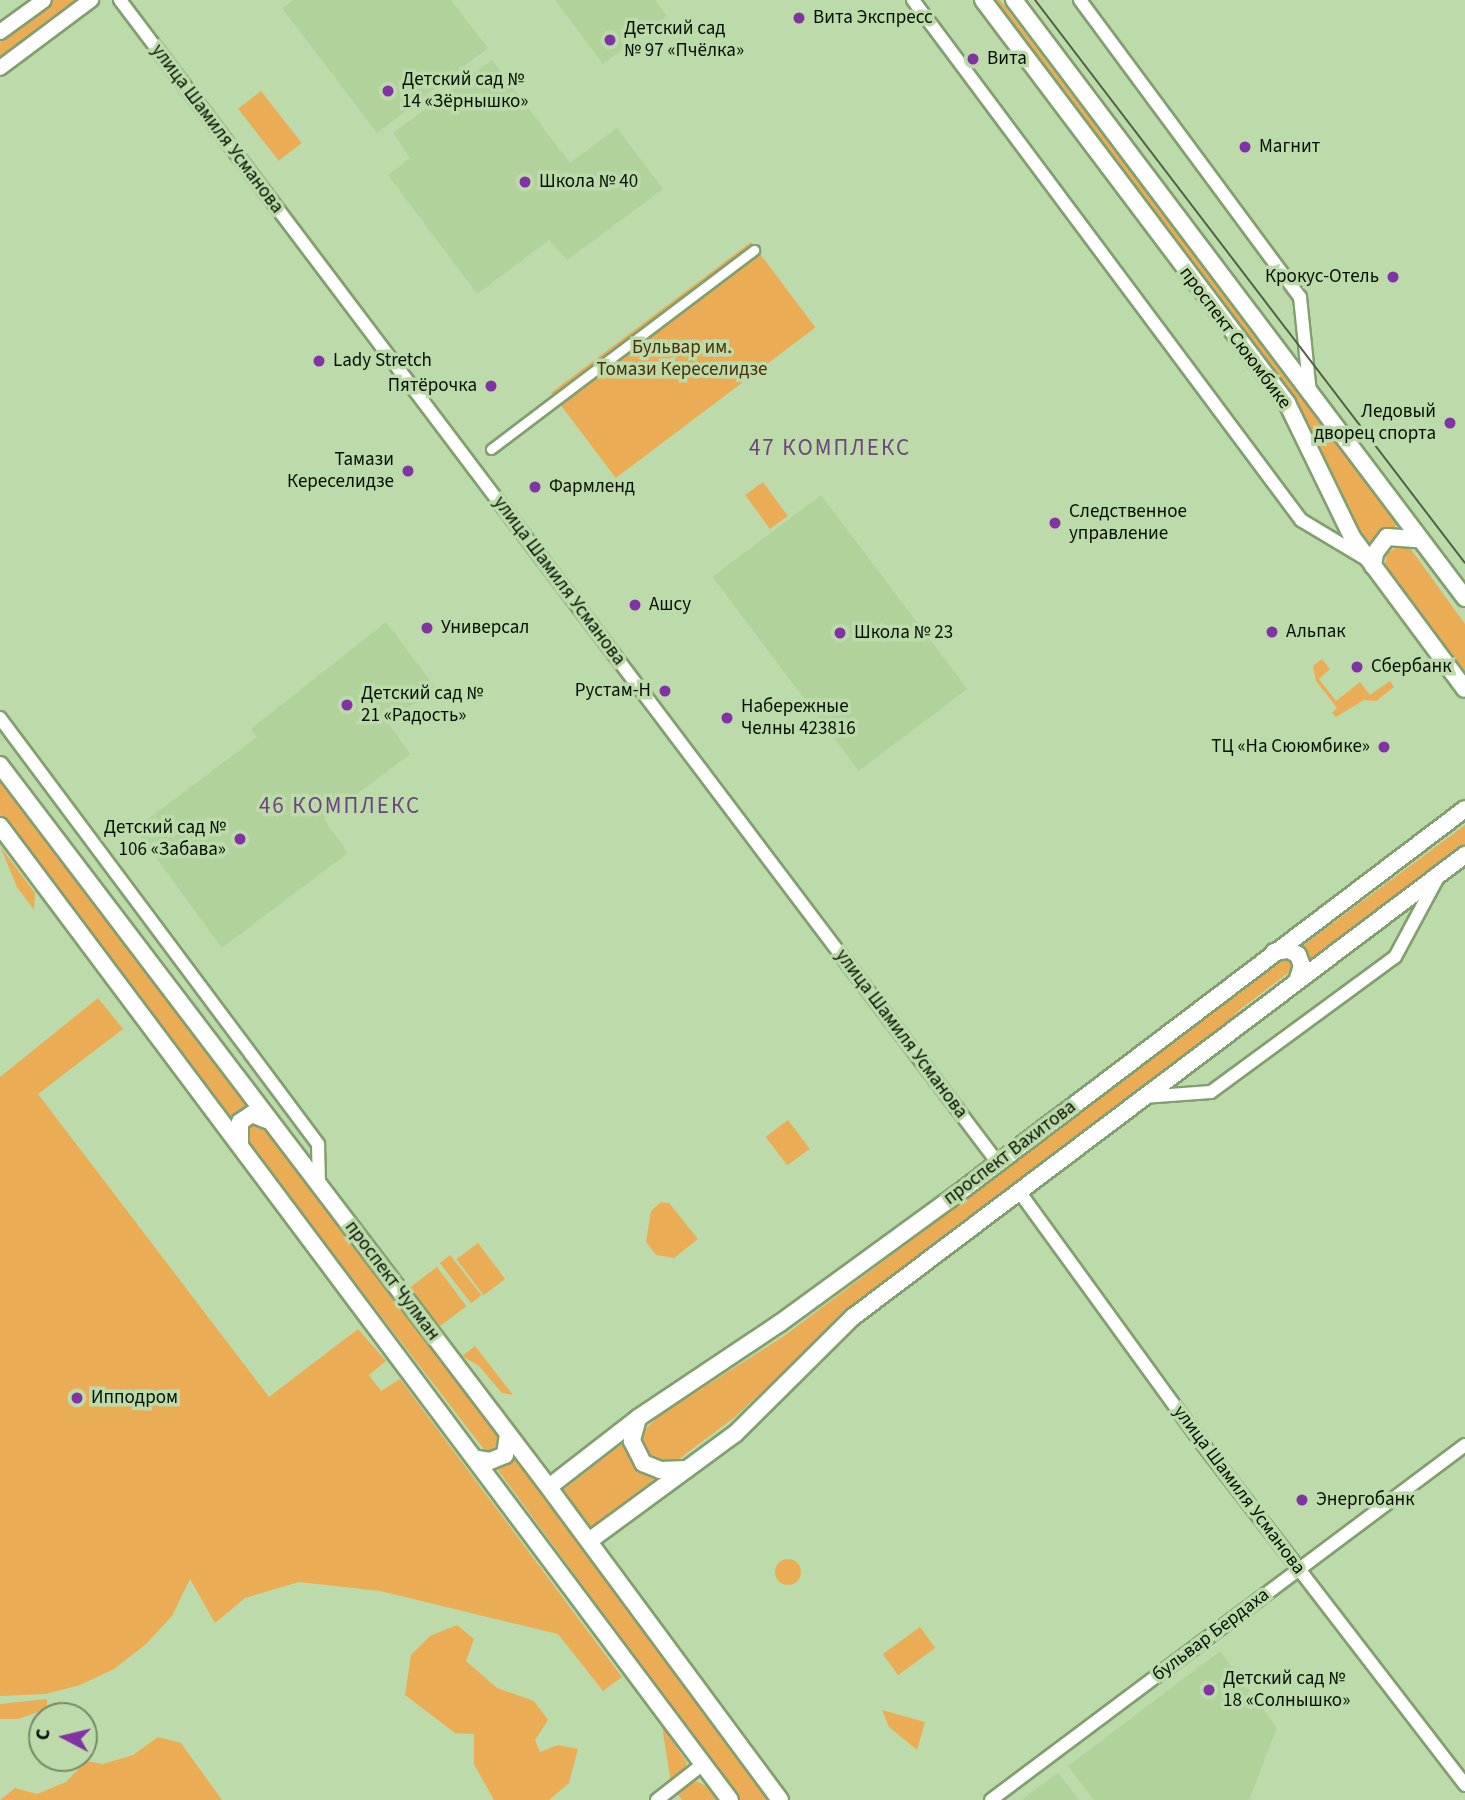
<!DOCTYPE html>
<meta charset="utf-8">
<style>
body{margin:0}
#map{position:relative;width:1465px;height:1800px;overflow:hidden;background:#bddbaa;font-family:"Source Sans 3",sans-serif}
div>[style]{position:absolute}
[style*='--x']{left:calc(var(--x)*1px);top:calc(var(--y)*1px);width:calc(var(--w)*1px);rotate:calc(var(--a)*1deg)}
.built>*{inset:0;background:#b1d29b;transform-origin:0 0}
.green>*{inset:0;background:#eaad56;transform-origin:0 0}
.round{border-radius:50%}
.roads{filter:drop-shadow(2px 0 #829f70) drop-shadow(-2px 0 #829f70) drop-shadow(0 2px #829f70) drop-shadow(0 -2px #829f70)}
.pedestrian>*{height:9px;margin:-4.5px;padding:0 4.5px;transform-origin:4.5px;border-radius:4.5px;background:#fff}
.minor>*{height:12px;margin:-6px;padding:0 6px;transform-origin:6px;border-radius:6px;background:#fff}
.tertiary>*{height:14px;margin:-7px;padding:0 7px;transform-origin:7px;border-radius:7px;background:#fff}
.secondary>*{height:16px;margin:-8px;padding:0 8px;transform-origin:8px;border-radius:8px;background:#fff}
.tram>*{height:2px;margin:-1px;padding:0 1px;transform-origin:1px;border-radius:1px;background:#4f6145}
.dots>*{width:19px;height:19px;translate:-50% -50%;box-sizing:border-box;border:4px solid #bddbaa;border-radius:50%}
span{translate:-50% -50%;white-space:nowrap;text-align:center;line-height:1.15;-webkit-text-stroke:7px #bddbaa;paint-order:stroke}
.poi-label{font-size:19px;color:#061002}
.left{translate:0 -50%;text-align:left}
.right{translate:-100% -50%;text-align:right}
.street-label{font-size:19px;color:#061002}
.park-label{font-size:19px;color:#493006}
.quarter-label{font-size:23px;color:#6b457e;letter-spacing:2px}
.north{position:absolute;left:28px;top:1702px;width:70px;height:70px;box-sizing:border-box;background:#bddbaa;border:2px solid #748a67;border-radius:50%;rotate:277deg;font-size:19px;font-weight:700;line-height:28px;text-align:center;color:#061002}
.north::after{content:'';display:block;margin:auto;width:24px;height:32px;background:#8133a3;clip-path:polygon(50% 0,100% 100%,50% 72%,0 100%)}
</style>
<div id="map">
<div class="built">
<div style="clip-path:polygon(293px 0,451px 0,488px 48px,377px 133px,282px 8px)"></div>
<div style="clip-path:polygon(555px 0,655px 0,667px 16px,603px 64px)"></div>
<div style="clip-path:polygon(492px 60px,570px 163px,617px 128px,663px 189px,567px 260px,549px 240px,477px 294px,388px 175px,410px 158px,393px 133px)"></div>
<div style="left:821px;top:495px;width:243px;height:136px;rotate:53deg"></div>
<div style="clip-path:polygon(386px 622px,435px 687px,389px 724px,410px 754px,324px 819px,348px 853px,222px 948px,135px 829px,257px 737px,251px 729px)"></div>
<div style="clip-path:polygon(1220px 1651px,1277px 1728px,1249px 1800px,1094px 1800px,1068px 1766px)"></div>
<div style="clip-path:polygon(1058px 1773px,1079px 1800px,1021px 1800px)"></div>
</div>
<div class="green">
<div style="clip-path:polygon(53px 0,81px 0,0 62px,0 40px)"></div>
<div style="clip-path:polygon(992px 0,1000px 0,1397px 523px,1393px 530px,1372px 545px,1354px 524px,1308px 429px)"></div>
<div style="left:261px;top:91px;width:66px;height:29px;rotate:52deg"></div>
<div style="left:751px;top:242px;width:107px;height:250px;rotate:53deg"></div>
<div style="left:763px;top:482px;width:42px;height:22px;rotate:54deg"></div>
<div style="clip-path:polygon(1400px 546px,1410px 548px,1465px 624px,1465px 674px,1385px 566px,1387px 553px)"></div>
<div style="clip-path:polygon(1322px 659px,1330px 669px,1319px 679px,1336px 701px,1360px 682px,1370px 695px,1390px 681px,1394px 687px,1376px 701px,1364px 700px,1336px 717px,1332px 713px,1337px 708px,1316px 681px,1313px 666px)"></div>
<div style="clip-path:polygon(0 779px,253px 1110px,240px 1112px,232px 1125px,0 815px)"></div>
<div style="clip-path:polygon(1465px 825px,1465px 849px,1309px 965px,1307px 955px,1297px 950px)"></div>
<div style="clip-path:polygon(0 846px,35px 893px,34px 910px,17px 887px)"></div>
<div style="clip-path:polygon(1285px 959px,1293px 963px,1292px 970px,1238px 1011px,1210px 1040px,847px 1312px,735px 1417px,675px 1462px,663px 1464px,648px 1457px,639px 1435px,660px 1415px,784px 1336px)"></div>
<div style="clip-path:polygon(98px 998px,123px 1029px,38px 1094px,269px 1397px,358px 1329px,386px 1361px,369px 1375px,381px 1391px,400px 1379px,622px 1677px,603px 1691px,558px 1634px,380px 1591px,299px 1582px,245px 1598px,215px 1623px,190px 1579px,172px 1616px,146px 1644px,114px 1669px,80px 1685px,46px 1694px,0 1696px,0 1077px)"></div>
<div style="clip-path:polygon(253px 1119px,263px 1125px,503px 1442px,493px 1454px,486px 1452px,246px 1141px,245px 1122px)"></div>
<div style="left:788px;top:1120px;width:36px;height:28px;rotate:53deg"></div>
<div style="clip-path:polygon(661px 1202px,669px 1203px,698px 1239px,674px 1258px,656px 1255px,646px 1242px,651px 1211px)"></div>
<div style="left:478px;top:1243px;width:45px;height:27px;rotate:53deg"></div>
<div style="left:450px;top:1255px;width:51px;height:13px;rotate:52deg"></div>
<div style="left:437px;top:1267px;width:49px;height:34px;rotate:53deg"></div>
<div style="clip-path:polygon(475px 1346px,513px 1395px,502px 1393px,479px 1366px,462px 1356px)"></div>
<div style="clip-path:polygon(627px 1440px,629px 1456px,643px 1473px,655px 1479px,592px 1528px,563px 1490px)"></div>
<div style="clip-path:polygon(512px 1454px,773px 1800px,740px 1800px,495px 1466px)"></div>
<div class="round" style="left:775px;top:1559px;width:26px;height:26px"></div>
<div style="clip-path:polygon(457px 1625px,474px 1639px,466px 1661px,497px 1688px,534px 1701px,548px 1720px,535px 1740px,540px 1752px,558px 1745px,578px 1749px,569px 1783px,549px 1800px,494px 1800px,474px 1764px,474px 1734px,455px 1733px,405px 1695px,411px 1655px,430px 1636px)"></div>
<div style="left:920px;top:1627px;width:26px;height:46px;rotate:54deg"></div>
<div style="clip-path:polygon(47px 1699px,47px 1709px,18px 1719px,0 1719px,0 1704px)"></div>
<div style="clip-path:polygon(882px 1710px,925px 1722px,917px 1750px,889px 1727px)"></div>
<div style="clip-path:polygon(662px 1726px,687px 1763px,683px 1774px,671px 1783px)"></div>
<div style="clip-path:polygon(158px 1737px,181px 1743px,222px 1800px,0 1800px,15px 1788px,37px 1794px,66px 1782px,86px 1761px,103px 1764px,133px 1755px)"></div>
<div style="clip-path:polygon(696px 1781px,708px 1787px,717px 1800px,682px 1800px,676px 1792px)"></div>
</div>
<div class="roads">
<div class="pedestrian">
<div style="--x:491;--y:449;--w:330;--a:-37.1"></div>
</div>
<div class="minor">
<div style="--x:120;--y:0;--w:1457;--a:52.95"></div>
<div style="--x:913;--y:0;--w:649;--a:53.27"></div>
<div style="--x:1301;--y:520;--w:76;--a:31"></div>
<div style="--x:1080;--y:0;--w:370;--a:53.5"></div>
<div style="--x:1300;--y:297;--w:97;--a:84.1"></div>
<div style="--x:0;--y:718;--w:532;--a:53.26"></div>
<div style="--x:318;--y:1144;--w:40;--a:88.6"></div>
<div style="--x:1143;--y:1097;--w:68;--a:-4.2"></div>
<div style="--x:1211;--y:1092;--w:228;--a:-36.3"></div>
<div style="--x:1395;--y:957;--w:91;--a:-61.7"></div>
<div style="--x:1018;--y:1190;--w:306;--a:54"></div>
<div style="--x:1198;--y:1438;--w:438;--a:52.4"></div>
<div style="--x:657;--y:1800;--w:58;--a:-38"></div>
<div style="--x:991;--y:1800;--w:592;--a:-36.83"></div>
</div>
<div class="tertiary">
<div style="--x:0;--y:32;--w:54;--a:-36"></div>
<div style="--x:0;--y:68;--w:114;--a:-36.8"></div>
</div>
<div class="secondary">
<div style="--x:983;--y:0;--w:505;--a:52.97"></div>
<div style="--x:1287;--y:403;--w:149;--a:64.1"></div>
<div style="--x:1352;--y:537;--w:189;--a:53.4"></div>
<div style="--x:1014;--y:0;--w:749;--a:52.98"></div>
<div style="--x:1373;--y:566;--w:13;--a:-81"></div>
<div style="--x:1375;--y:553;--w:20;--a:-53"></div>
<div style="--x:1387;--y:537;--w:31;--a:4"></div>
<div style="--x:0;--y:765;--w:899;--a:52.77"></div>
<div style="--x:544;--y:1481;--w:397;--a:53.5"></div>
<div style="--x:0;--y:826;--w:1217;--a:53.15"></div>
<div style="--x:1274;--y:952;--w:15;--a:-8"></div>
<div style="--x:1289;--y:950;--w:10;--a:29"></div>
<div style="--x:1298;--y:955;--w:12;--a:70"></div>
<div style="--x:1302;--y:966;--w:16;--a:108"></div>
<div style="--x:240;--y:1145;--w:23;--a:-90"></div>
<div style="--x:240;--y:1122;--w:14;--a:-34"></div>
<div style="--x:252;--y:1114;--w:16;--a:22"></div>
<div style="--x:638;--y:1418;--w:24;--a:105"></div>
<div style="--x:632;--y:1441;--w:25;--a:63"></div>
<div style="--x:643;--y:1463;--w:18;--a:22"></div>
<div style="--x:660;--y:1470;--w:27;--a:-2"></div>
<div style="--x:478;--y:1459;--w:12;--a:9"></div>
<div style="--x:490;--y:1461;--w:16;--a:-22"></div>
<div style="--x:505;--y:1455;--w:21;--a:-82"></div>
<div style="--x:549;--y:1487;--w:113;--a:-37.8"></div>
<div style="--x:638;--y:1418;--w:171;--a:-33.8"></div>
<div style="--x:780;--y:1323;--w:229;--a:-36.1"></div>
<div style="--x:965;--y:1188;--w:627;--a:-37.16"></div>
<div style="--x:589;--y:1541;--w:182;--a:-36.3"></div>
<div style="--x:736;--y:1433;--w:165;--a:-44.8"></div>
<div style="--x:853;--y:1317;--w:767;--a:-37.05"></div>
</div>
</div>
<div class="tram">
<div style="--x:1035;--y:0;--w:708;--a:52.63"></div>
</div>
<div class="dots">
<div style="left:799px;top:18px;background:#8133a3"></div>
<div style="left:610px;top:40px;background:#8133a3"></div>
<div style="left:973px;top:59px;background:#8133a3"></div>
<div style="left:388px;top:91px;background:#8133a3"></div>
<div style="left:1245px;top:147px;background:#8133a3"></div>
<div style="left:525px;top:182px;background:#8133a3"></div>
<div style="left:1393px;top:277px;background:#8133a3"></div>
<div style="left:319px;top:361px;background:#8133a3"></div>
<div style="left:491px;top:386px;background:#8133a3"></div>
<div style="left:1450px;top:423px;background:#8133a3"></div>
<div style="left:408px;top:471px;background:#8133a3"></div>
<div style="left:535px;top:487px;background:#8133a3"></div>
<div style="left:1055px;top:523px;background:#8133a3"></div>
<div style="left:635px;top:605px;background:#8133a3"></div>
<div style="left:427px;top:628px;background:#8133a3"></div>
<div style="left:1272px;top:632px;background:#8133a3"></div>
<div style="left:840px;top:633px;background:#8133a3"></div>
<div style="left:1357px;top:667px;background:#8133a3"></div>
<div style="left:665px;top:691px;background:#8133a3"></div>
<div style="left:347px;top:705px;background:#8133a3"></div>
<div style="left:727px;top:718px;background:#8133a3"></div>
<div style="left:1384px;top:747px;background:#8133a3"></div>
<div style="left:240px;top:839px;background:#8133a3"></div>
<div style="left:77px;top:1398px;background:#8133a3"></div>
<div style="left:1302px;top:1500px;background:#8133a3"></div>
<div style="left:1209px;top:1690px;background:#8133a3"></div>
</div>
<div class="poi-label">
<span class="left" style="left:813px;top:18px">Вита Экспресс</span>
<span class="left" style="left:624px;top:40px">Детский сад<br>№ 97 «Пчёлка»</span>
<span class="left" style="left:987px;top:59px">Вита</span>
<span class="left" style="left:402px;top:91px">Детский сад №<br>14 «Зёрнышко»</span>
<span class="left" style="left:1259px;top:147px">Магнит</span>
<span class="left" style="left:539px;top:182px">Школа № 40</span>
<span class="right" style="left:1379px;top:277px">Крокус-Отель</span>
<span class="left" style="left:333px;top:361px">Lady Stretch</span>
<span class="right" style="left:477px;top:386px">Пятёрочка</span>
<span class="right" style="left:1436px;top:423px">Ледовый<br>дворец спорта</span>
<span class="right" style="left:394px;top:471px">Тамази<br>Кереселидзе</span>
<span class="left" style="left:549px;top:487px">Фармленд</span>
<span class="left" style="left:1069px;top:523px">Следственное<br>управление</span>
<span class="left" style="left:649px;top:605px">Ашсу</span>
<span class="left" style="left:441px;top:628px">Универсал</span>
<span class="left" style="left:1286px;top:632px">Альпак</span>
<span class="left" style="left:854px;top:633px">Школа № 23</span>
<span class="left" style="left:1371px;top:667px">Сбербанк</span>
<span class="right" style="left:651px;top:691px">Рустам-Н</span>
<span class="left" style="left:361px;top:705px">Детский сад №<br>21 «Радость»</span>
<span class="left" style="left:741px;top:718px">Набережные<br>Челны 423816</span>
<span class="right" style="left:1370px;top:747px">ТЦ «На Сююмбике»</span>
<span class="right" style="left:226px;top:839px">Детский сад №<br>106 «Забава»</span>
<span class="left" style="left:91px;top:1398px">Ипподром</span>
<span class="left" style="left:1316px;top:1500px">Энергобанк</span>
<span class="left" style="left:1223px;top:1690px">Детский сад №<br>18 «Солнышко»</span>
</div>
<div class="street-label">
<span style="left:217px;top:129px;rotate:53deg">улица Шамиля Усманова</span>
<span style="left:1235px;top:338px;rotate:53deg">проспект Сююмбике</span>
<span style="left:559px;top:581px;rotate:53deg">улица Шамиля Усманова</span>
<span style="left:901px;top:1034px;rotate:53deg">улица Шамиля Усманова</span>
<span style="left:1010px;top:1153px;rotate:-37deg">проспект Вахитова</span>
<span style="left:392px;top:1281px;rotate:53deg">проспект Чулман</span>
<span style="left:1239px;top:1490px;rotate:53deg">улица Шамиля Усманова</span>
<span style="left:1211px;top:1635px;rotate:-37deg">бульвар Бердаха</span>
</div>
<div class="park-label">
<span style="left:682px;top:359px">Бульвар им.<br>Томази Кереселидзе</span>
</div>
<div class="quarter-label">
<span style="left:830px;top:448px">47 КОМПЛЕКС</span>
<span style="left:340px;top:806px">46 КОМПЛЕКС</span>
</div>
<div class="north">С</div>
</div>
